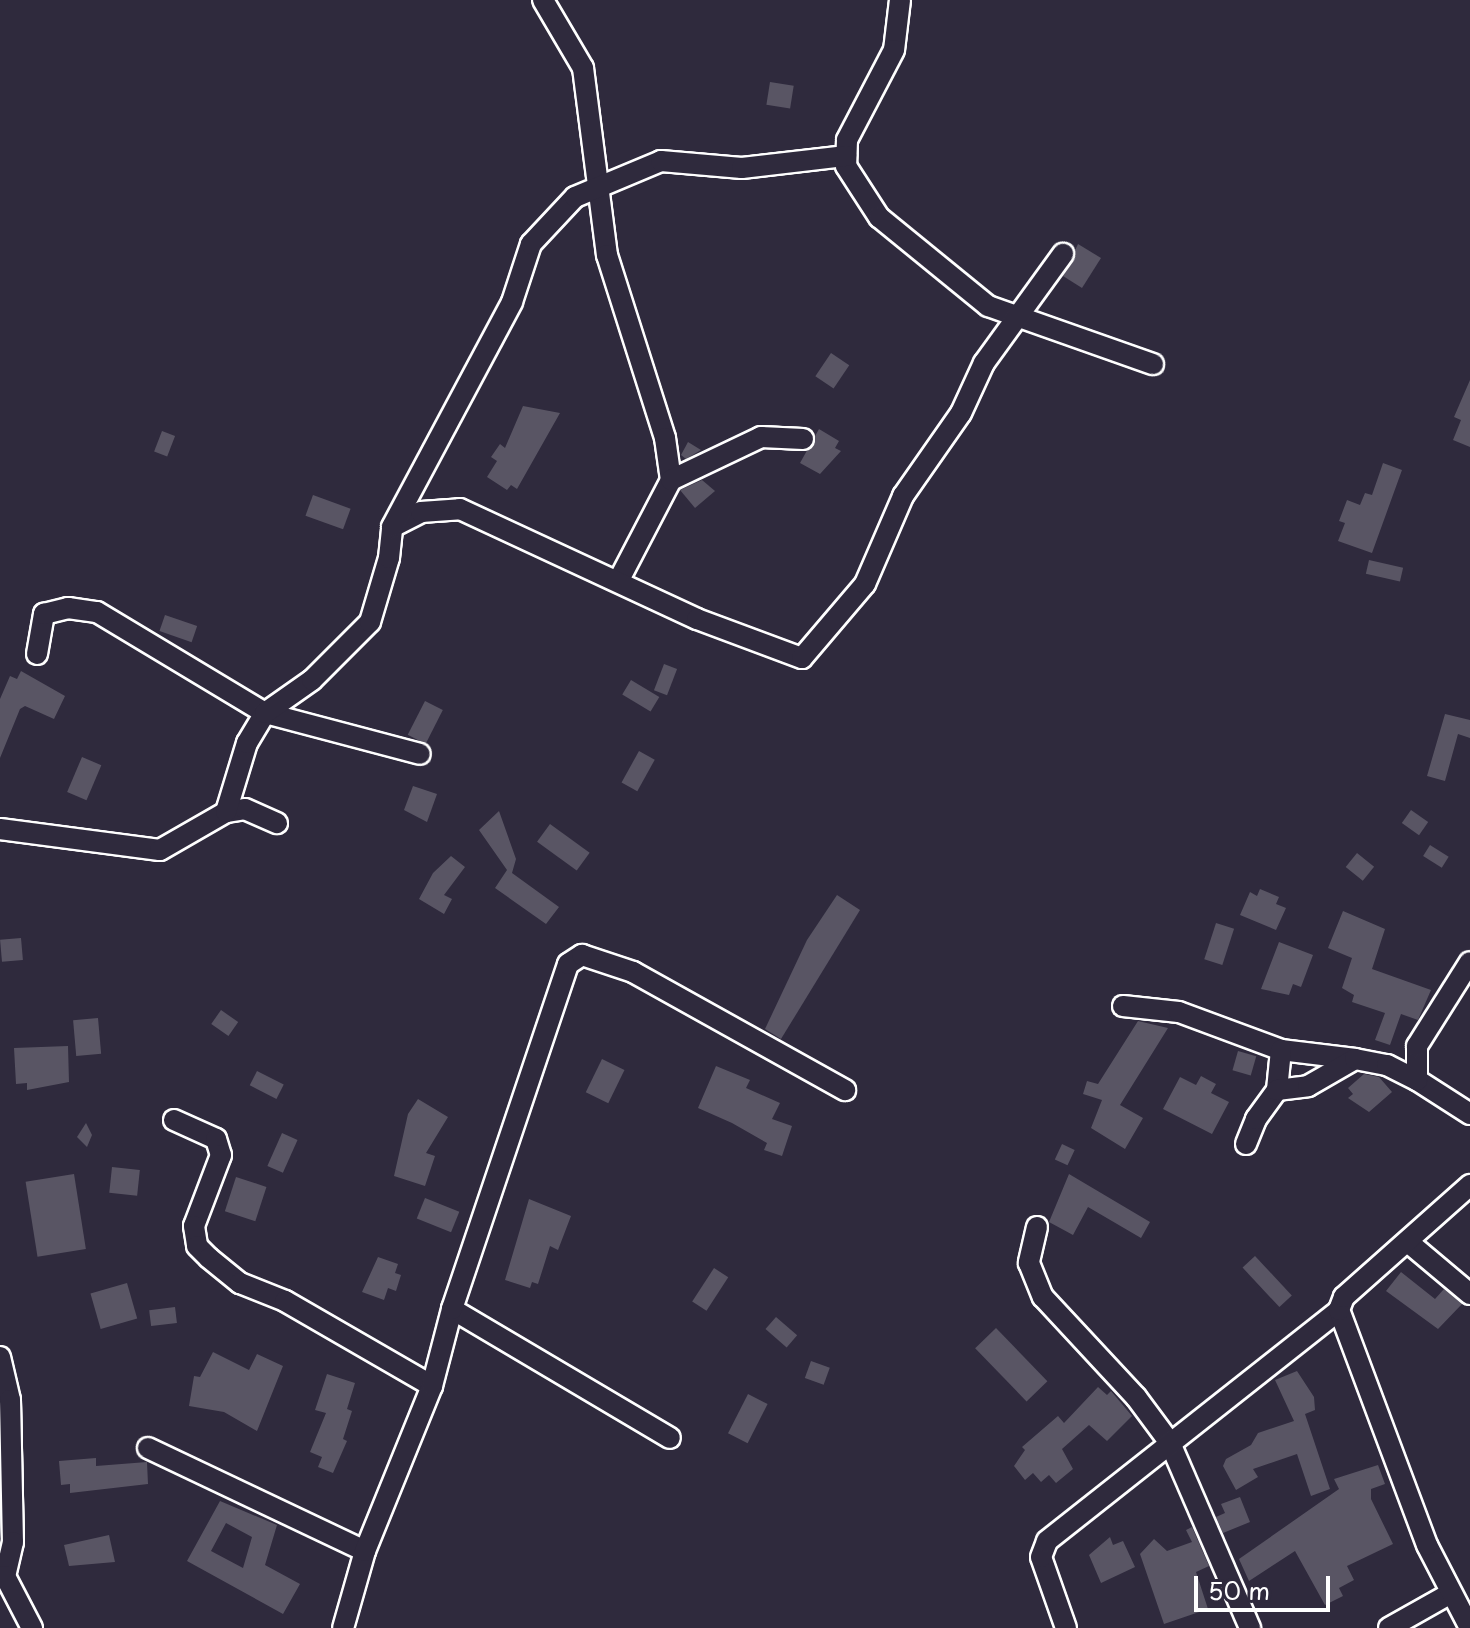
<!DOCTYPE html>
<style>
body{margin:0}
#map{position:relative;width:1470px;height:1628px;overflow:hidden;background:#2f2a3d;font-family:"Playpen Sans",sans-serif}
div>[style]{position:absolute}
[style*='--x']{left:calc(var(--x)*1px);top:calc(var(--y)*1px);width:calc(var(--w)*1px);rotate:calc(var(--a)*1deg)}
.building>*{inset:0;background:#595564;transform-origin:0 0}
.roads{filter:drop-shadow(2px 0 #fff) drop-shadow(-2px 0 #fff) drop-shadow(0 2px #fff) drop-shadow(0 -2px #fff)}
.minor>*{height:20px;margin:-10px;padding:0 10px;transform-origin:10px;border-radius:10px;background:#2f2a3d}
span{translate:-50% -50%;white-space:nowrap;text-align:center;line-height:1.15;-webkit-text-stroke:7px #2f2a3d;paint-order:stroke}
.scale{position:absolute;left:1194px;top:1576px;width:136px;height:36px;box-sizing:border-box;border:4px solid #fff;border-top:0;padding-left:10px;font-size:24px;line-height:28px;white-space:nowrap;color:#fff;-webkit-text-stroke:6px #2f2a3d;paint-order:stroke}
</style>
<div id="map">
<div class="building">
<div style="left:770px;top:82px;width:24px;height:23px;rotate:9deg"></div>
<div style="clip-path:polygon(1078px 244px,1101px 258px,1082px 288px,1063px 276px)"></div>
<div style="left:831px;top:353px;width:22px;height:28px;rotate:34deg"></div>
<div style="clip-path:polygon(1470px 380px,1470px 447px,1453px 440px,1461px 420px,1454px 417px)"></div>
<div style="clip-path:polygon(523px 406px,560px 413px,517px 489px,511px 485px,507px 490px,487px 477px,497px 461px,491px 457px,500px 444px,505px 448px)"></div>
<div style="clip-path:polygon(819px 429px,839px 441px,835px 448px,841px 451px,820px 474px,800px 463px)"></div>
<div style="left:162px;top:431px;width:14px;height:22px;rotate:21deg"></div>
<div style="clip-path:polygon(688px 442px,701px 450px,686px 459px,681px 455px)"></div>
<div style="clip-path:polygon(1383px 463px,1402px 470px,1372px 553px,1338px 541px,1345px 523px,1339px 521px,1347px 500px,1360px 505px,1365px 493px,1372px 495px)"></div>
<div style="clip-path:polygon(702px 480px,715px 491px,695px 508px,680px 490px)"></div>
<div style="left:313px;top:495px;width:40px;height:22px;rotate:20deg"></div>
<div style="left:1369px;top:560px;width:35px;height:14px;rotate:13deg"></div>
<div style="left:165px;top:615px;width:34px;height:17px;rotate:19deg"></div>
<div style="left:664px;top:664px;width:14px;height:28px;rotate:21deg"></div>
<div style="clip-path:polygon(21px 671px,65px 696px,54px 719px,25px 706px,20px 709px,0 758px,0 699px,10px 676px,17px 679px)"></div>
<div style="left:631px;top:680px;width:33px;height:17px;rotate:31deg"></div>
<div style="left:425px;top:701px;width:20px;height:38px;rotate:27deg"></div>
<div style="clip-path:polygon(1445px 714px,1470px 720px,1470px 738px,1458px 734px,1445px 781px,1427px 776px)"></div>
<div style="left:639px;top:751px;width:18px;height:36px;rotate:29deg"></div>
<div style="left:82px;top:757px;width:21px;height:38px;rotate:23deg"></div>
<div style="clip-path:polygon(413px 786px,437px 794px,427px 822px,404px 810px)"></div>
<div style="left:1411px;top:810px;width:21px;height:16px;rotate:35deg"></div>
<div style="clip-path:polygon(499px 811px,516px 859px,512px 873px,559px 907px,546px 924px,495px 888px,507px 870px,479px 830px)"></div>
<div style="left:550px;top:824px;width:49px;height:22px;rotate:36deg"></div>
<div style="left:1430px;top:845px;width:22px;height:13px;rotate:32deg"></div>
<div style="left:1357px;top:853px;width:22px;height:18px;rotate:39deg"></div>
<div style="clip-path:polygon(451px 856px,465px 867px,444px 895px,452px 899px,444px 914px,419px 899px,433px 873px)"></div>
<div style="clip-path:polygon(1260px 889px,1279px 897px,1276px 904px,1286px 908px,1276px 930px,1240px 915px,1250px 892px,1257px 896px)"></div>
<div style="clip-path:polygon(837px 895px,860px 910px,781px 1039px,765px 1029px,807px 940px)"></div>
<div style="clip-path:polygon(1343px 911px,1385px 929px,1372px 969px,1431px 990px,1418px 1020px,1401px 1014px,1390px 1045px,1375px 1040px,1385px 1013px,1352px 1002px,1354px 995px,1342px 988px,1352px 958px,1328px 948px)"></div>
<div style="left:1216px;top:923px;width:19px;height:38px;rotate:18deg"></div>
<div style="left:21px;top:938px;width:22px;height:21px;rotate:85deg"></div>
<div style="clip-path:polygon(1279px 942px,1313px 955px,1301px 987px,1293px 984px,1289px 995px,1261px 989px)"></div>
<div style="left:221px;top:1010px;width:21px;height:17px;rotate:35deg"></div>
<div style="left:98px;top:1018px;width:36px;height:25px;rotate:85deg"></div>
<div style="clip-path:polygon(1138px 1021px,1168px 1028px,1120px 1105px,1143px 1118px,1125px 1149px,1091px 1128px,1102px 1100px,1083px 1094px,1087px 1081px,1098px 1084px)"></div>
<div style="clip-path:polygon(68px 1046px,69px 1082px,27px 1090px,27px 1083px,16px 1084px,14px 1048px)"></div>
<div style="left:1238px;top:1051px;width:19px;height:20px;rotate:16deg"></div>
<div style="left:602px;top:1059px;width:25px;height:37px;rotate:26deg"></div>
<div style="clip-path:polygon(716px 1066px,750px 1080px,746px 1088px,780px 1103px,772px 1119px,792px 1126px,782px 1156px,764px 1150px,767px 1143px,732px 1123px,698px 1108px)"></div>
<div style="left:257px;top:1071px;width:30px;height:16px;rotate:27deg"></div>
<div style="clip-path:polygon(1364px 1074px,1379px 1077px,1392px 1092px,1369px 1112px,1348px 1098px,1353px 1094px,1348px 1088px)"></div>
<div style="clip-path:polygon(1201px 1076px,1216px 1084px,1211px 1093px,1229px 1102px,1212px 1134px,1163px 1109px,1180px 1077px,1196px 1085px)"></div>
<div style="clip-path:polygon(418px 1099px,448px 1117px,426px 1153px,435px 1156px,425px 1186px,394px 1176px,408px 1114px)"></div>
<div style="clip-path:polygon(86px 1123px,92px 1135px,87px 1147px,77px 1137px)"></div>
<div style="left:282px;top:1133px;width:17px;height:36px;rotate:24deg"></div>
<div style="left:1062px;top:1144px;width:14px;height:17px;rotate:25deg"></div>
<div style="left:112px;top:1167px;width:28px;height:26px;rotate:6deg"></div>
<div style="left:74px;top:1174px;width:76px;height:49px;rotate:81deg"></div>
<div style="clip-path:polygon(1069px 1174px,1150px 1222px,1141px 1238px,1088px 1207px,1073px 1235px,1049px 1222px)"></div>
<div style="left:236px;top:1177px;width:32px;height:36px;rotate:18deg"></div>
<div style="left:425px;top:1198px;width:37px;height:22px;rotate:22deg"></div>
<div style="clip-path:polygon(529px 1199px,571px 1216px,558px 1250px,550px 1246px,538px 1284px,532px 1282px,530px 1288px,505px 1280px)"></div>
<div style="left:1255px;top:1256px;width:54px;height:17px;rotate:47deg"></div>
<div style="clip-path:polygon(378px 1257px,398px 1264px,395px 1273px,401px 1275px,396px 1291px,388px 1288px,384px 1300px,362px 1292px)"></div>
<div style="left:714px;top:1268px;width:17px;height:40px;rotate:33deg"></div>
<div style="clip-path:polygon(1401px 1272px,1435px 1299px,1444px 1289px,1462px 1304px,1438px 1329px,1386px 1291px)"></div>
<div style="left:127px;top:1283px;width:37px;height:38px;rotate:74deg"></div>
<div style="left:175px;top:1307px;width:16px;height:26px;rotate:83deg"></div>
<div style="left:776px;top:1317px;width:28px;height:16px;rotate:41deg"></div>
<div style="left:996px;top:1328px;width:74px;height:29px;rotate:46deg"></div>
<div style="clip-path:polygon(213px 1352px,249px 1370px,257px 1354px,283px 1366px,257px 1431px,224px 1412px,189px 1406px,194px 1376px,200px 1377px)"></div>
<div style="left:811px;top:1361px;width:20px;height:18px;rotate:20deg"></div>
<div style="clip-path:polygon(1297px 1371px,1314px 1397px,1315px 1410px,1305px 1414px,1330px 1489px,1311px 1496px,1297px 1454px,1253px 1469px,1258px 1477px,1236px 1490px,1223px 1466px,1226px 1459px,1251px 1445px,1258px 1433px,1294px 1421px,1275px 1380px)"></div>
<div style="clip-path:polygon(327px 1374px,355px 1383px,347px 1409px,352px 1411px,343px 1439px,347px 1441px,333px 1473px,318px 1467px,322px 1457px,310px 1452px,326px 1413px,315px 1410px)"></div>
<div style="clip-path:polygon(1098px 1387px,1107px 1395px,1111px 1391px,1132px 1416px,1107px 1441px,1089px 1425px,1062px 1449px,1073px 1469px,1056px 1483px,1049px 1475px,1041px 1482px,1033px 1473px,1025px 1480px,1014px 1466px,1025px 1450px,1022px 1447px,1058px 1416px,1064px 1423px)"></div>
<div style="left:748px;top:1394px;width:22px;height:44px;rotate:27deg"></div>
<div style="clip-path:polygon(96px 1458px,96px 1466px,147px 1462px,148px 1484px,70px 1493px,70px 1484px,61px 1485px,59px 1461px)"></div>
<div style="clip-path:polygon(1378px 1465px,1385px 1484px,1371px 1489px,1371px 1499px,1393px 1544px,1347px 1566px,1354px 1580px,1339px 1588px,1343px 1596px,1325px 1605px,1295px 1551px,1249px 1581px,1239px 1559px,1339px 1489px,1334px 1479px)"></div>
<div style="clip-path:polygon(1240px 1497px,1250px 1522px,1223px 1533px,1216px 1517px,1225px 1513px,1221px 1504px)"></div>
<div style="clip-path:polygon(evenodd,220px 1501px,277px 1525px,265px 1565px,300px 1584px,283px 1614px,187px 1561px,220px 1501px,226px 1523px,252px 1537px,243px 1568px,211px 1551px,226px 1523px)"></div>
<div style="clip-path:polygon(1192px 1527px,1209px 1566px,1196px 1572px,1208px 1609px,1164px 1624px,1140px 1554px,1154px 1539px,1167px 1551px,1192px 1542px,1186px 1530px)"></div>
<div style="clip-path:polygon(109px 1535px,115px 1562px,69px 1566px,64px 1545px)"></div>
<div style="clip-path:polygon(1110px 1537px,1113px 1545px,1123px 1541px,1135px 1567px,1101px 1583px,1089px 1555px)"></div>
</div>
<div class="roads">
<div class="minor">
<div style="--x:543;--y:0;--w:79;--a:59.5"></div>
<div style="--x:583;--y:68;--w:189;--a:82.7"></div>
<div style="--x:607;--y:255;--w:192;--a:72.4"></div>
<div style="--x:665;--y:438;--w:42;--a:81.9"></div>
<div style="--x:671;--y:480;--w:113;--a:117.5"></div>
<div style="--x:900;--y:0;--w:50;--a:96.8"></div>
<div style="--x:894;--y:50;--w:102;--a:117.6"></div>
<div style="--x:847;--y:140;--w:26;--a:92"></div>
<div style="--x:846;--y:166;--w:61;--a:57.1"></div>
<div style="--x:879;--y:217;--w:141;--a:39.2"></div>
<div style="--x:988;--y:306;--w:175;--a:19.4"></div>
<div style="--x:671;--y:480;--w:100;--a:-25.5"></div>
<div style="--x:761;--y:437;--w:42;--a:2.7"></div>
<div style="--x:392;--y:527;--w:33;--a:-27"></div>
<div style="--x:421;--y:512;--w:39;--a:-4"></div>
<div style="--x:460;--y:509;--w:261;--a:24.9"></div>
<div style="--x:697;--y:619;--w:112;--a:20.4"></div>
<div style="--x:802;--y:658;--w:97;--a:-49.6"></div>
<div style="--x:865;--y:584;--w:96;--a:-66.6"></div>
<div style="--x:903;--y:496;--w:101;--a:-55.1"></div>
<div style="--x:961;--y:413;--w:55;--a:-65.3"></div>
<div style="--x:984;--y:363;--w:135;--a:-54.1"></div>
<div style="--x:37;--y:654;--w:41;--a:-80.1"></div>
<div style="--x:44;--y:614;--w:25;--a:-14"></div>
<div style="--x:68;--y:608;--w:29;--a:8"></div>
<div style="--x:97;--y:612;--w:196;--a:31"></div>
<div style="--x:265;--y:713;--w:160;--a:14.8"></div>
<div style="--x:226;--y:812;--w:19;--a:-9"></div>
<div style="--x:245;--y:809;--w:35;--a:24"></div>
<div style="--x:0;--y:829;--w:161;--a:7.5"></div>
<div style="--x:160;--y:850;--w:76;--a:-29.9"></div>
<div style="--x:226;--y:812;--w:72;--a:-73.1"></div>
<div style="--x:247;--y:743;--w:35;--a:-59"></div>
<div style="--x:265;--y:713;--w:57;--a:-35.1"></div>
<div style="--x:312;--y:680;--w:82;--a:-45"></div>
<div style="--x:370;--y:622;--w:67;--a:-73.5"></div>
<div style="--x:389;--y:558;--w:31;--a:-84"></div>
<div style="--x:392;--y:527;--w:255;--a:-61.9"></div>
<div style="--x:512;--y:302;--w:61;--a:-71.9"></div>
<div style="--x:531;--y:244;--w:64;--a:-46.9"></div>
<div style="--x:575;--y:197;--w:93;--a:-22.7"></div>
<div style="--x:661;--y:161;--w:81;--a:4.9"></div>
<div style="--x:742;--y:168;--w:105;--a:-6.6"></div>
<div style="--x:1123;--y:1006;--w:56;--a:6.1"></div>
<div style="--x:1179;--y:1012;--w:109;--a:20.4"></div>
<div style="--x:1281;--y:1050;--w:75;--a:6.9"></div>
<div style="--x:1417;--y:1080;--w:63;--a:32.7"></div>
<div style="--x:1277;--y:1090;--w:40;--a:-84.3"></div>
<div style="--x:174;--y:1120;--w:46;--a:24.3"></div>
<div style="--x:216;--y:1139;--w:17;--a:73"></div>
<div style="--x:221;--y:1155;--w:76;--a:110.8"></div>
<div style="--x:194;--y:1226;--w:20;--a:81"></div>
<div style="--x:197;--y:1246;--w:17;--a:45"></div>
<div style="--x:209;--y:1258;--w:40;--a:39"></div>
<div style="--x:240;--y:1283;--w:48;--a:21.8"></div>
<div style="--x:285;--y:1301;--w:170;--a:30"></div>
<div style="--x:1246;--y:1144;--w:27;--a:-68"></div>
<div style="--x:1256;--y:1119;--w:36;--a:-54"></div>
<div style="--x:1277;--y:1090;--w:31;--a:-7"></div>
<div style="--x:1308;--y:1086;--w:54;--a:-29.9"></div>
<div style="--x:1355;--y:1059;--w:33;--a:11"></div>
<div style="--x:1387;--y:1065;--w:34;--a:27"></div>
<div style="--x:1417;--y:1080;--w:34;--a:-90"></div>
<div style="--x:1417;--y:1046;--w:99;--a:-57.8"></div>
<div style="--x:1037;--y:1227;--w:37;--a:103"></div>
<div style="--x:1029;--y:1263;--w:37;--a:68"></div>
<div style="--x:1043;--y:1297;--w:137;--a:47.1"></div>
<div style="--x:1136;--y:1397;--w:57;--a:53.5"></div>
<div style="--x:1170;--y:1443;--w:202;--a:66.6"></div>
<div style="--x:1408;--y:1242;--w:81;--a:40"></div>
<div style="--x:452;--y:1309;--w:253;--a:30.6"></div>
<div style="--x:0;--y:1357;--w:44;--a:76.9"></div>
<div style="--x:10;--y:1400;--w:142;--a:88.8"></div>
<div style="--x:13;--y:1542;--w:35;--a:103"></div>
<div style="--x:5;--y:1576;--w:59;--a:62.6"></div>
<div style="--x:148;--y:1448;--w:240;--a:25.4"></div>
<div style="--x:365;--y:1551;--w:80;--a:105.9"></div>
<div style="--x:365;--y:1551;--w:178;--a:-67.9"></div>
<div style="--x:432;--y:1386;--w:80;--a:-75.4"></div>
<div style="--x:452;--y:1309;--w:364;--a:-71.4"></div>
<div style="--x:568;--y:964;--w:17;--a:-33"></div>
<div style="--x:582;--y:955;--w:54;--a:18.4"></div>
<div style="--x:633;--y:972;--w:243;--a:29.1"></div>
<div style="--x:1066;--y:1628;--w:75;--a:-109.4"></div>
<div style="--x:1041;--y:1557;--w:17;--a:-69"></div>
<div style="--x:1047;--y:1541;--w:372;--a:-38.3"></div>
<div style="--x:1389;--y:1628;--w:71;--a:-29.4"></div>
<div style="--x:1470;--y:1628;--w:93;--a:-117.4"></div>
<div style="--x:1427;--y:1545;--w:251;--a:-110.5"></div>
<div style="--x:1339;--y:1310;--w:14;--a:-69"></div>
<div style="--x:1344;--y:1297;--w:169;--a:-41.6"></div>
</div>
</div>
<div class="scale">50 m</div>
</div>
